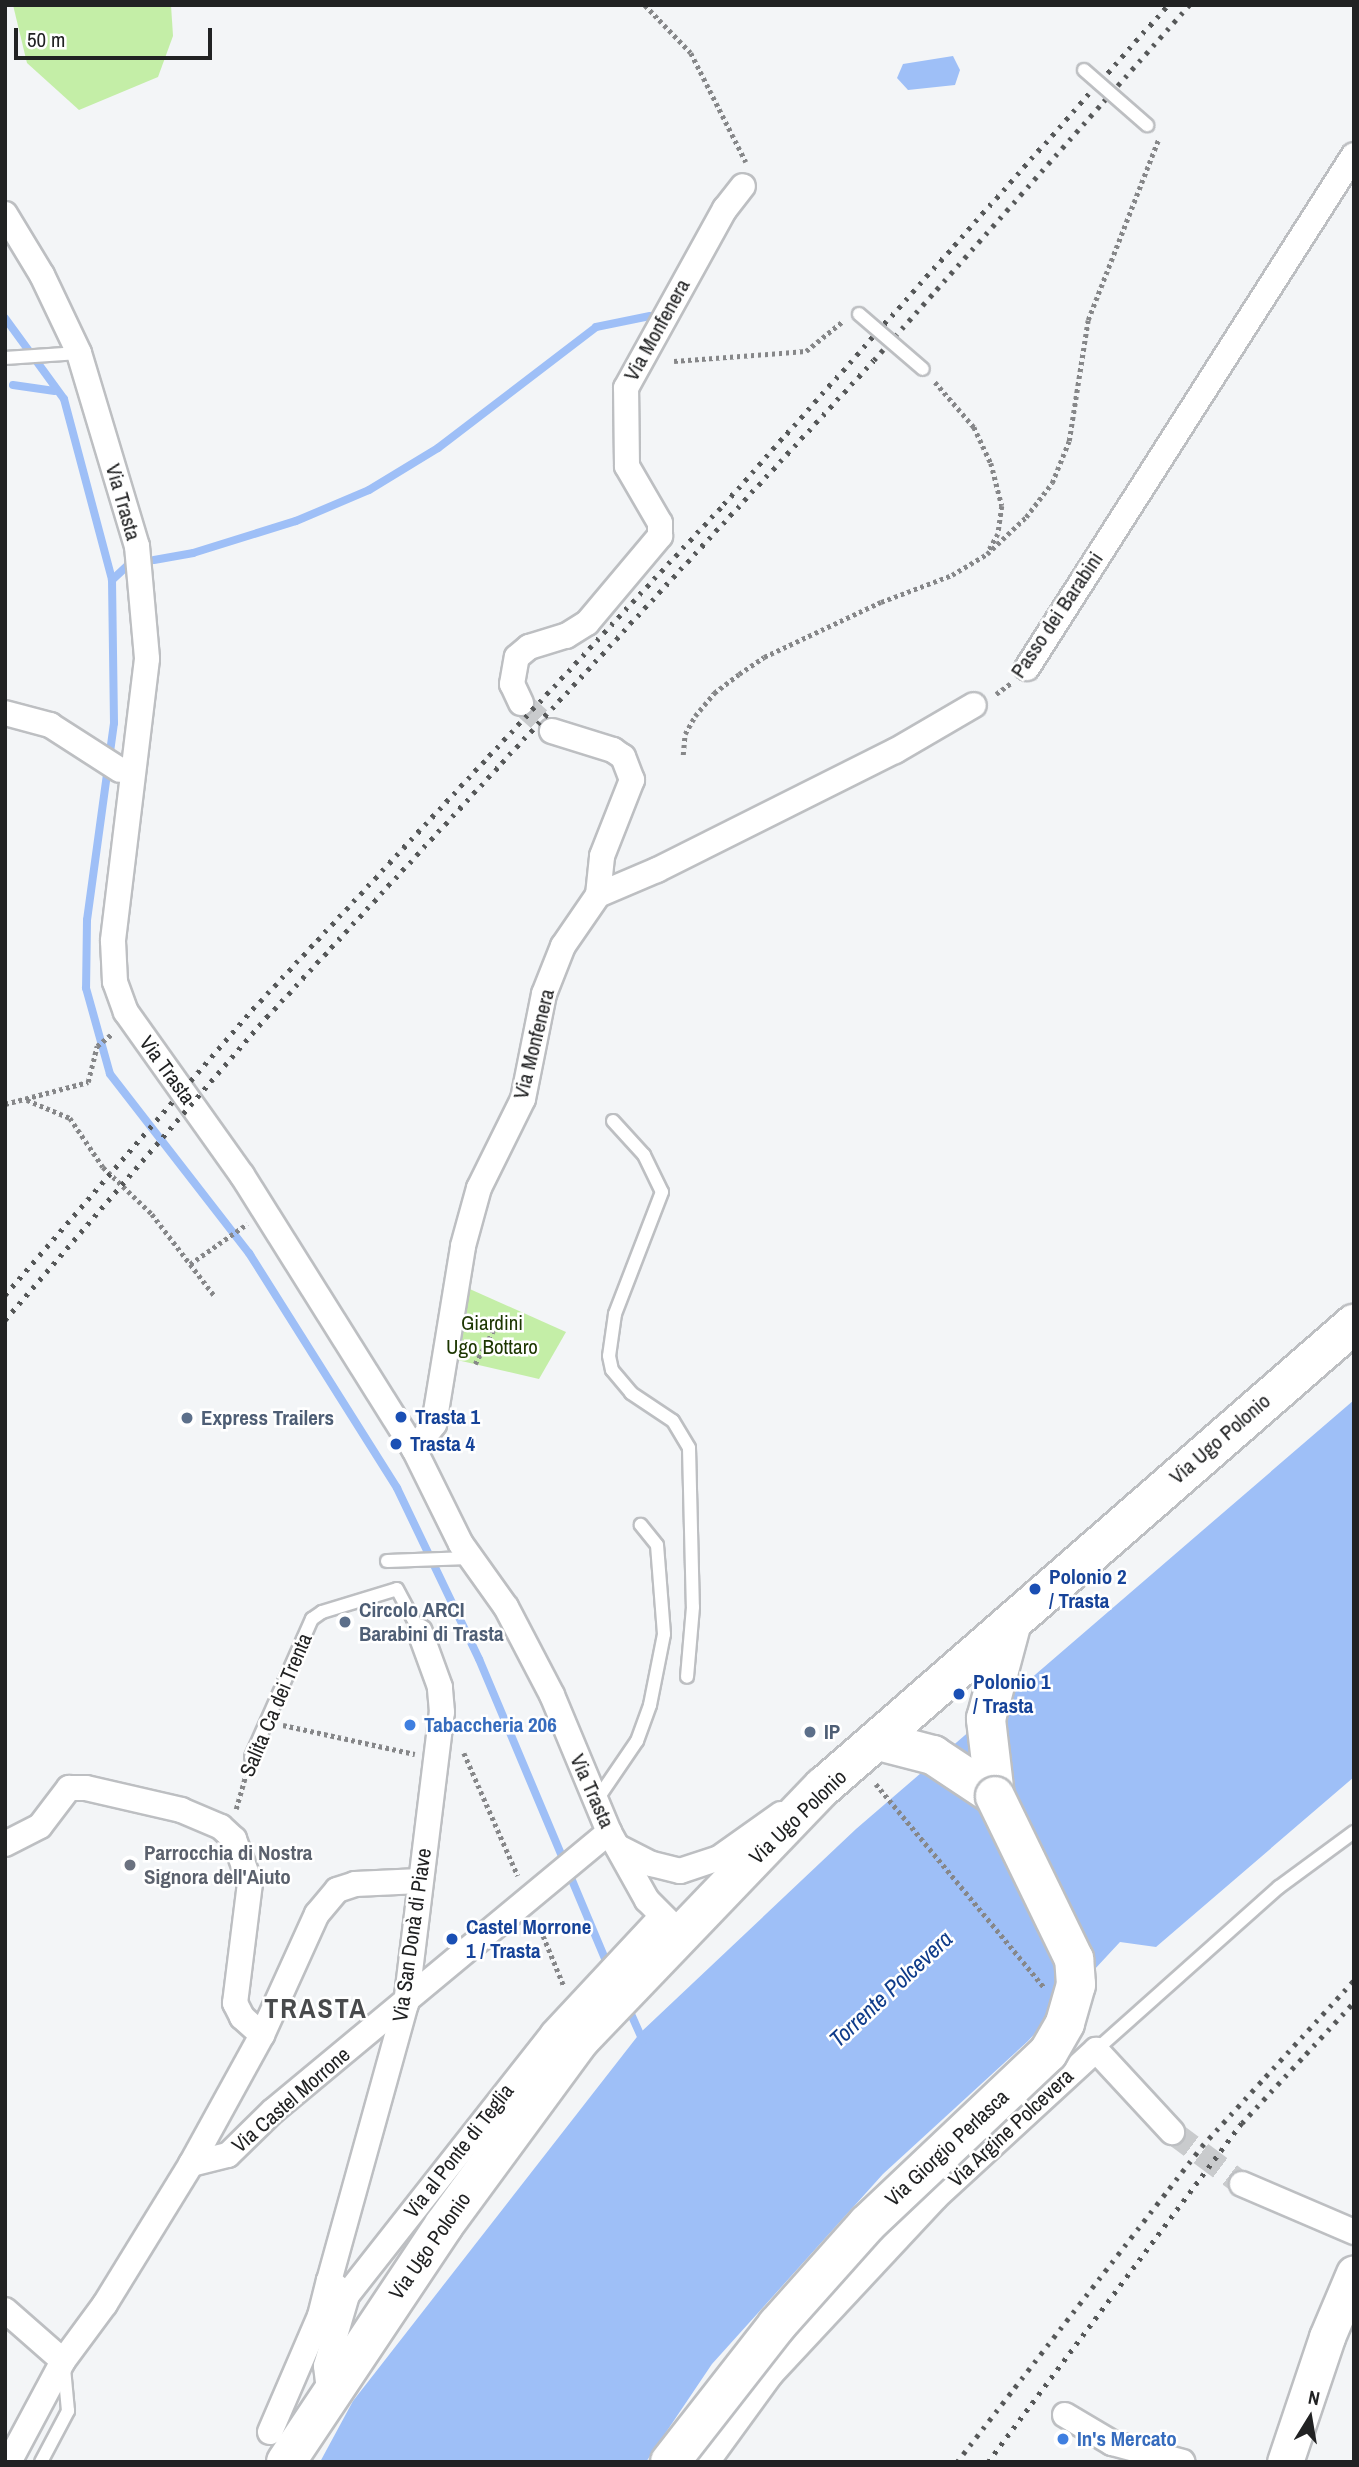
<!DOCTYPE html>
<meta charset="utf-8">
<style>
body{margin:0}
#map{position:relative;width:1359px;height:2467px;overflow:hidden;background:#f3f5f7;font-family:"Archivo Narrow",sans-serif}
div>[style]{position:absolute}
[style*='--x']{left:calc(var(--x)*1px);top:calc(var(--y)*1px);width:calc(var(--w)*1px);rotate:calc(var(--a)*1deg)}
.green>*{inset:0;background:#c4eea7}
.water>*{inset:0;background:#9ebff7}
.stream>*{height:8px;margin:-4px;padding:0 4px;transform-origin:4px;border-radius:4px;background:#9ebff7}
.minor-tunnel>*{height:24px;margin-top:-12px;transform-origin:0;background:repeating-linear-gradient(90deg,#c9cbcd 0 24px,transparent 0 36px)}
.path>*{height:4.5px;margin-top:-2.25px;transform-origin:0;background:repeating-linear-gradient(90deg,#868789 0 3.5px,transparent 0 7px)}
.roads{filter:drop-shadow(2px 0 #bdbfc2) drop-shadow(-2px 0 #bdbfc2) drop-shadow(0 2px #bdbfc2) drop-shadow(0 -2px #bdbfc2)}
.service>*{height:12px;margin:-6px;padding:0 6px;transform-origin:6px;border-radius:6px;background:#fff}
.minor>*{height:24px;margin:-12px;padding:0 12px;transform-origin:12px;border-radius:12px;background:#fff}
.secondary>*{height:35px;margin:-17.5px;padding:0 17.5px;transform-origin:17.5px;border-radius:17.5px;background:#fff}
.primary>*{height:38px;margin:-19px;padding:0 19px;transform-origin:19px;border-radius:19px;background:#fff}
.rail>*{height:5px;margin-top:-2.5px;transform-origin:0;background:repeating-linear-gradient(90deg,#555758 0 3.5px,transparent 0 10.5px)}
.bridges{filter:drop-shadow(2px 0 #bdbfc2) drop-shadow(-2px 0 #bdbfc2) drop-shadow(0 2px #bdbfc2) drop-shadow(0 -2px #bdbfc2)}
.service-bridge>*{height:12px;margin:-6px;padding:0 6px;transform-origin:6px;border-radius:6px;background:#fff}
.primary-bridge>*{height:38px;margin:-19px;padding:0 19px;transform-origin:19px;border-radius:19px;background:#fff}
.dots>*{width:19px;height:19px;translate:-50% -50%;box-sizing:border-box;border:4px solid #fff;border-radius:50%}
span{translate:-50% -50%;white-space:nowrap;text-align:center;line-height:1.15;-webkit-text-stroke:5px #fff;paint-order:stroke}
.street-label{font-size:21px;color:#212223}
.park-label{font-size:21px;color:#1c3600}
.transit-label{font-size:21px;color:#164399;font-weight:700}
.left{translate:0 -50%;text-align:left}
.service-label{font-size:21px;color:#4e5e75;font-weight:700}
.shop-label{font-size:21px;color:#366cbe;font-weight:700}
.worship-label{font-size:21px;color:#5b616d;font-weight:700}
.water-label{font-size:23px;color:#0f3c8a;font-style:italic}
.district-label{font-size:28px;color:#484a4c;font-weight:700;letter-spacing:2px}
.frame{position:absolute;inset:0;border:7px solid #212223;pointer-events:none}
.north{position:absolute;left:1275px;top:2383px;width:70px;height:70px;-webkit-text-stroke:5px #fff;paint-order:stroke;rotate:11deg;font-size:19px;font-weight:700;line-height:28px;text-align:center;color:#212223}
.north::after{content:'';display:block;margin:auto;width:24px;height:32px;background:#212223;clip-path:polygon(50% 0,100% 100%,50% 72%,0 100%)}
.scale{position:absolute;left:14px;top:28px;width:198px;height:32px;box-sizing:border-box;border:4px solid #212223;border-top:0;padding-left:9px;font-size:21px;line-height:24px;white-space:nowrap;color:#212223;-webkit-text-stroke:5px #fff;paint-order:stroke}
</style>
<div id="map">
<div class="green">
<div style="clip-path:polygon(13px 5px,171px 5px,173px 36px,158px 77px,79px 110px,27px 63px)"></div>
<div style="clip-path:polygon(463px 1286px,566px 1332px,539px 1379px,457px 1360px)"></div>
</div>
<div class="water">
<div style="clip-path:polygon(953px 56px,960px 70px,955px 85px,908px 90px,897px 78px,903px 64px)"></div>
<div style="clip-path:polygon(1354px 1400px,1354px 1777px,1156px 1947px,1120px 1942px,1028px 2041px,883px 2174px,712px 2364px,646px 2462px,320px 2462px,353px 2401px,640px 2033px,856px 1829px)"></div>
</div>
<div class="stream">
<div style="--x:5;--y:318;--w:100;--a:53.9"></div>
<div style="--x:64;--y:399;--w:187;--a:75.1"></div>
<div style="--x:112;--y:580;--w:143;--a:89.2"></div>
<div style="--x:114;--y:723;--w:199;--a:97.8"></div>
<div style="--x:87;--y:920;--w:68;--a:90.8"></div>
<div style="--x:86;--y:988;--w:89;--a:74.4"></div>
<div style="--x:110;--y:1074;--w:227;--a:52.2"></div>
<div style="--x:249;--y:1253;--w:278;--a:57.8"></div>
<div style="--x:397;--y:1488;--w:190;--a:64.4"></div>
<div style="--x:479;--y:1659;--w:335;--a:67.2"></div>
<div style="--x:13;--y:385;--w:42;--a:8.1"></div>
<div style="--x:154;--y:560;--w:40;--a:-10"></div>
<div style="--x:193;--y:553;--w:108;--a:-17.3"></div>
<div style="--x:296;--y:521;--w:79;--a:-23"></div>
<div style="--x:369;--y:490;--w:81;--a:-31.3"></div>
<div style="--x:438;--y:448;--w:199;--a:-37.4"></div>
<div style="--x:596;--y:327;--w:55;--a:-11.5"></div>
<div style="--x:112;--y:580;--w:22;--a:-43"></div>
<div style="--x:627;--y:2005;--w:39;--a:66"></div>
</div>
<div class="minor-tunnel">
<div style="--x:521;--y:703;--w:42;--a:42.1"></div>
<div style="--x:1172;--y:2132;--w:87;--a:36.6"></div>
</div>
<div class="path">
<div style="--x:645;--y:5;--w:66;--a:46.2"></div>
<div style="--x:691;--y:53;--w:122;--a:63.2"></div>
<div style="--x:674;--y:361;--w:132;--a:-4.3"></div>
<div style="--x:806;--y:351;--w:48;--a:-39"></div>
<div style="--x:935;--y:382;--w:60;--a:49.1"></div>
<div style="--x:974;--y:427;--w:40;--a:65"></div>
<div style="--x:991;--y:463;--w:44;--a:75.7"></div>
<div style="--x:1002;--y:506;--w:28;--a:98"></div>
<div style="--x:998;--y:534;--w:18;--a:119"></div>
<div style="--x:996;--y:694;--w:19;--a:-36"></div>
<div style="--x:683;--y:755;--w:21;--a:-85"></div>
<div style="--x:685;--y:734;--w:21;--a:-61"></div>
<div style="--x:695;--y:716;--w:30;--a:-50"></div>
<div style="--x:714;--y:693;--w:31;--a:-37"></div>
<div style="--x:739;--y:674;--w:30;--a:-34"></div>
<div style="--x:764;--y:657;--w:129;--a:-25.2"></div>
<div style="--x:881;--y:602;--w:76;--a:-20.8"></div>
<div style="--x:952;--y:575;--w:41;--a:-31"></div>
<div style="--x:987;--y:554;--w:54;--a:-43.5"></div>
<div style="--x:1026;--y:517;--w:43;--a:-52.6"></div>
<div style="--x:1052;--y:483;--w:45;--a:-68"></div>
<div style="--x:1069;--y:441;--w:122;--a:-81.1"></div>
<div style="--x:1088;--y:320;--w:193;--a:-68.7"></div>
<div style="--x:27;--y:1100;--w:47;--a:22.7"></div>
<div style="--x:70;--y:1118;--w:59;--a:56"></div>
<div style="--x:103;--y:1167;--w:68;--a:43.8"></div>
<div style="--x:152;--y:1214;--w:102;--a:52.6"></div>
<div style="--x:5;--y:1104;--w:86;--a:-14.8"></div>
<div style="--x:88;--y:1082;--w:37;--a:-76"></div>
<div style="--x:97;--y:1046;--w:19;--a:-39"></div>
<div style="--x:190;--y:1264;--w:70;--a:-35.1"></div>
<div style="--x:475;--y:1364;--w:57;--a:-61.6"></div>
<div style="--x:283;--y:1725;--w:135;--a:12.4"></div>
<div style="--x:464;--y:1753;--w:134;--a:66.3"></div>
<div style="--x:876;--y:1784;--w:264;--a:50.4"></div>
<div style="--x:236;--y:1809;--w:36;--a:-74"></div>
<div style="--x:538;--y:1923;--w:68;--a:67.6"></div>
</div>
<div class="roads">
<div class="service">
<div style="--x:5;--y:358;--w:74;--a:-3.9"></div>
<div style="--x:613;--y:1121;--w:46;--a:47.6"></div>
<div style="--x:644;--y:1155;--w:41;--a:64.1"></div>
<div style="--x:662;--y:1192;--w:131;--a:111.1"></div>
<div style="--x:615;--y:1314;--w:42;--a:98.1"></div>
<div style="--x:609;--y:1356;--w:14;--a:78"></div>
<div style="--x:612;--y:1370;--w:30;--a:50"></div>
<div style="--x:631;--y:1393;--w:50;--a:33.7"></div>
<div style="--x:673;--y:1421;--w:31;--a:59"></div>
<div style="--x:689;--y:1448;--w:159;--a:88.6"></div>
<div style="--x:693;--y:1607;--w:70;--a:94.9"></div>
<div style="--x:387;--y:1561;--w:82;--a:-2.1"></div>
<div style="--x:251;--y:1757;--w:151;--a:-66.2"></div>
<div style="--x:312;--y:1619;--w:12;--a:-35"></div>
<div style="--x:322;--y:1612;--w:78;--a:-17"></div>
<div style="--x:397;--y:1589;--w:49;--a:61.9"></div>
<div style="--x:596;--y:1801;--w:73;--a:-55.7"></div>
<div style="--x:637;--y:1741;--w:38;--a:-70"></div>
<div style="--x:650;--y:1705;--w:72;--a:-78.8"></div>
<div style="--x:664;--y:1634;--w:89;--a:-94.5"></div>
<div style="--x:657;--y:1545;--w:26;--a:-129"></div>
<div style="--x:1096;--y:2050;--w:245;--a:-41.7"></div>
<div style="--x:1279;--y:1887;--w:93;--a:-36.3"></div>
<div style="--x:41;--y:2462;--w:58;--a:-62.1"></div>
<div style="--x:68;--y:2411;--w:43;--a:-95.3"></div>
</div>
<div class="minor">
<div style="--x:5;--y:214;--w:71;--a:58.8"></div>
<div style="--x:42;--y:275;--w:86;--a:64.6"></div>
<div style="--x:79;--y:353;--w:202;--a:73.3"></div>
<div style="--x:137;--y:546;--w:113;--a:84.9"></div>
<div style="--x:147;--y:659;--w:284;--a:96.9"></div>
<div style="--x:113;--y:941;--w:41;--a:87.2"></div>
<div style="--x:115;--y:982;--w:32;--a:70"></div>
<div style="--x:126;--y:1012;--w:200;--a:54.6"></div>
<div style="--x:242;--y:1175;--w:324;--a:57.9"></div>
<div style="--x:414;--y:1449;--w:106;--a:63.7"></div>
<div style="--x:461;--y:1544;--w:77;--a:54.5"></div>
<div style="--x:506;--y:1607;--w:99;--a:62.4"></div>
<div style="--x:552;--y:1695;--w:148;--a:67.4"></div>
<div style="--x:609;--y:1832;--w:78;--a:60.8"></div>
<div style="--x:647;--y:1900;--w:48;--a:45"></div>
<div style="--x:1027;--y:668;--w:608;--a:-57.49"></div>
<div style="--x:521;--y:703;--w:21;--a:-115"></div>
<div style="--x:512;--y:684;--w:27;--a:-80"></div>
<div style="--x:517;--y:657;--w:16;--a:-40"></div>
<div style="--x:529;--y:647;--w:39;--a:-17"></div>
<div style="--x:566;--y:636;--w:25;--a:-32"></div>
<div style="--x:587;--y:623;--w:114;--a:-50"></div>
<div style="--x:660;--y:536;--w:13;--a:-90"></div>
<div style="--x:660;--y:523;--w:66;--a:-120.1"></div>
<div style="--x:627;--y:466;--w:78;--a:-90.7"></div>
<div style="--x:626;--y:388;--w:205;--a:-61.1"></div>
<div style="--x:725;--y:209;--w:29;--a:-52"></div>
<div style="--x:5;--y:713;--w:47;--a:14.9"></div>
<div style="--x:50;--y:725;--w:83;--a:32.7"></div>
<div style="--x:598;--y:895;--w:64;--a:-23"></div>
<div style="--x:657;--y:870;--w:266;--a:-26.6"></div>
<div style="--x:895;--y:751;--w:91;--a:-30.2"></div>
<div style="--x:414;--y:1449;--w:32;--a:-51"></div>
<div style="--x:434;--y:1424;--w:180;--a:-80.7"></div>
<div style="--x:463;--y:1246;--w:60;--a:-74.6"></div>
<div style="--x:479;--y:1188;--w:99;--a:-63.7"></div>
<div style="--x:523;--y:1099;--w:107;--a:-78.7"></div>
<div style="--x:544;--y:994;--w:52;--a:-68.4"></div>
<div style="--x:563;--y:946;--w:62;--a:-55.5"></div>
<div style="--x:598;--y:895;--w:39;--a:-84"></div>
<div style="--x:602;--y:856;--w:82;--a:-68.5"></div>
<div style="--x:632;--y:780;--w:25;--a:-111"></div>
<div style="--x:623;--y:757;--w:12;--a:-145"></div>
<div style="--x:613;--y:750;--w:64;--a:-162.7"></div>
<div style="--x:5;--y:1844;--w:39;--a:-27"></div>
<div style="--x:40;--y:1826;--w:48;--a:-52.7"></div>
<div style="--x:69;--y:1788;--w:17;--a:0"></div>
<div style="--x:86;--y:1788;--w:98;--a:13"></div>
<div style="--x:181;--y:1810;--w:43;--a:23"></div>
<div style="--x:221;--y:1827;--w:18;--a:43"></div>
<div style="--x:234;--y:1839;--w:47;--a:70"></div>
<div style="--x:250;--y:1883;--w:121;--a:97.1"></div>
<div style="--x:235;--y:2003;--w:16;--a:63"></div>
<div style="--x:242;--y:2017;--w:27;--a:42"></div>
<div style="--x:618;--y:1847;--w:38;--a:27"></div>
<div style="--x:652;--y:1864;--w:29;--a:14"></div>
<div style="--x:680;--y:1871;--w:41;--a:-18.4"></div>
<div style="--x:719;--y:1858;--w:76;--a:-35.4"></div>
<div style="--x:191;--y:2164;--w:38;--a:-14"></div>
<div style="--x:228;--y:2155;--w:63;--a:-44.4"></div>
<div style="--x:273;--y:2111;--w:437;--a:-39.7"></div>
<div style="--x:1242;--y:2184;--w:122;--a:23.2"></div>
<div style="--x:347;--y:2295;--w:333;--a:-51.8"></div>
<div style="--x:553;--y:2033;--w:160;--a:-47"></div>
<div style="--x:5;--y:2310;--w:77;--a:41.3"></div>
<div style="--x:329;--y:2390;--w:24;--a:-97"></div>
<div style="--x:326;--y:2366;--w:74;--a:-73.5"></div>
<div style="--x:347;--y:2295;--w:23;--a:-142"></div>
<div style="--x:329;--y:2281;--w:288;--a:-74.5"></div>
<div style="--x:406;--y:2004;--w:294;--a:-83"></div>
<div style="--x:442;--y:1712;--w:25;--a:-95"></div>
<div style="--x:440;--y:1687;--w:59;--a:-110"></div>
<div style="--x:1065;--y:2415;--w:55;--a:30.8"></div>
<div style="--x:1112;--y:2443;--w:73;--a:15"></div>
<div style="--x:270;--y:2432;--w:126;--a:-66.7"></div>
<div style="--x:320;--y:2316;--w:36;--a:-76"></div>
<div style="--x:9;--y:2462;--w:115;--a:-61.9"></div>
<div style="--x:63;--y:2361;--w:71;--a:-53.6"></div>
<div style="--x:105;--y:2304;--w:164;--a:-58.4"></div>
<div style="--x:191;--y:2164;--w:147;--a:-61.2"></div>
<div style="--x:262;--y:2035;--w:133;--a:-65.6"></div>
<div style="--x:317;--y:1914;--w:31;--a:-50"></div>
<div style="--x:337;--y:1890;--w:19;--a:-18"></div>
<div style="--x:355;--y:1884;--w:65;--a:-2.6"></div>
<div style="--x:707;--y:2462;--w:109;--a:-54"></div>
<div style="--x:771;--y:2374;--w:241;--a:-47"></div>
<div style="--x:935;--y:2198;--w:219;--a:-42.6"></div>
<div style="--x:1096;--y:2050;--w:112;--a:47.2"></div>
</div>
<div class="secondary">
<div style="--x:1285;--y:2462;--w:132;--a:-71.4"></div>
<div style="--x:1327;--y:2337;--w:69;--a:-67.1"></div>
</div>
<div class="primary">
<div style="--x:879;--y:1741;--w:56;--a:14.5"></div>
<div style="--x:933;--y:1755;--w:74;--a:33.5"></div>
<div style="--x:995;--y:1796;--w:78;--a:-96.7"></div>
<div style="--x:986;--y:1719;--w:100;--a:-75"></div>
<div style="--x:286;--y:2462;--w:285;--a:-56.3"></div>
<div style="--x:444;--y:2225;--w:230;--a:-53.7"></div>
<div style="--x:580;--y:2040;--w:351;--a:-46.2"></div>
<div style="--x:823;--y:1787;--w:705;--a:-41.09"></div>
</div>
</div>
<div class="rail">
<div style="--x:5;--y:1295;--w:379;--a:-49.1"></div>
<div style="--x:253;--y:1009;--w:691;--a:-47"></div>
<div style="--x:724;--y:504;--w:668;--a:-48.34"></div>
<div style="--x:5;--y:1320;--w:401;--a:-49.2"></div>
<div style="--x:267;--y:1017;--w:894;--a:-47.27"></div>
<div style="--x:874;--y:360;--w:475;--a:-48.4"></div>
<div style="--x:957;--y:2462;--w:400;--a:-52.2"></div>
<div style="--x:1202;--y:2146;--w:225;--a:-47.5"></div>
<div style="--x:988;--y:2462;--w:424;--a:-53.2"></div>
<div style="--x:1242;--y:2123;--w:165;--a:-47.2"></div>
</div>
<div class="bridges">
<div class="service-bridge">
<div style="--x:1084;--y:70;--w:84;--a:41.1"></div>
<div style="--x:859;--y:314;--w:84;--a:40.7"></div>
</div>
<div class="primary-bridge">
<div style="--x:670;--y:2462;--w:174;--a:-52"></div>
<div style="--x:777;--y:2325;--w:135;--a:-48.3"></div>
<div style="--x:867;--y:2224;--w:249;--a:-43.4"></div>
<div style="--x:1048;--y:2053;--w:34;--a:-60"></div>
<div style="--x:1065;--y:2023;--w:40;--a:-74"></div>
<div style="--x:1076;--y:1985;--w:26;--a:-94"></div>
<div style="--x:1074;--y:1959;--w:181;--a:-115.9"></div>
</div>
</div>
<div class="dots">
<div style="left:401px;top:1417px;background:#1a4fb4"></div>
<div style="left:187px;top:1418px;background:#5c6f8a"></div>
<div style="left:396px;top:1444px;background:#1a4fb4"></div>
<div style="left:1035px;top:1589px;background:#1a4fb4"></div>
<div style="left:345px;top:1622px;background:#5c6f8a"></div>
<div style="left:959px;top:1694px;background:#1a4fb4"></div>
<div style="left:410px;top:1725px;background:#3f7fe0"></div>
<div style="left:810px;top:1732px;background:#5c6f8a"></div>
<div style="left:130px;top:1865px;background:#6b7280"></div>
<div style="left:452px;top:1939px;background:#1a4fb4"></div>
<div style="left:1063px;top:2439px;background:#3f7fe0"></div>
</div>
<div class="street-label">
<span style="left:657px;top:330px;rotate:-61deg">Via Monfenera</span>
<span style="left:123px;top:502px;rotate:74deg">Via Trasta</span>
<span style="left:1057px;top:615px;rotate:-56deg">Passo dei Barabini</span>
<span style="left:534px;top:1044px;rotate:-76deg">Via Monfenera</span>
<span style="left:167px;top:1070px;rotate:54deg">Via Trasta</span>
<span style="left:1220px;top:1439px;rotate:-41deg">Via Ugo Polonio</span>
<span style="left:276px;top:1705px;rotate:-67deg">Salita Ca dei Trenta</span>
<span style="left:592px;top:1791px;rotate:66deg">Via Trasta</span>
<span style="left:798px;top:1817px;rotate:-44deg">Via Ugo Polonio</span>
<span style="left:412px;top:1935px;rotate:-82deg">Via San Donà di Piave</span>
<span style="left:291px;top:2100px;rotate:-41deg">Via Castel Morrone</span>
<span style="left:1011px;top:2128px;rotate:-43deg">Via Argine Polcevera</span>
<span style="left:947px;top:2148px;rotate:-43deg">Via Giorgio Perlasca</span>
<span style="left:459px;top:2151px;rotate:-52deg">Via al Ponte di Teglia</span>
<span style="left:430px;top:2246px;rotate:-55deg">Via Ugo Polonio</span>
</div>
<div class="park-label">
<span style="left:492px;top:1335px">Giardini<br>Ugo Bottaro</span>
</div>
<div class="transit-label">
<span class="left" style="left:415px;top:1417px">Trasta 1</span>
<span class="left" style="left:410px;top:1444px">Trasta 4</span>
<span class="left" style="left:1049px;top:1589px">Polonio 2<br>/ Trasta</span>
<span class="left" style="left:973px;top:1694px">Polonio 1<br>/ Trasta</span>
<span class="left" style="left:466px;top:1939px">Castel Morrone<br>1 / Trasta</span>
</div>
<div class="service-label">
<span class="left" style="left:201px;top:1418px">Express Trailers</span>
<span class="left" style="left:359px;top:1622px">Circolo ARCI<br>Barabini di Trasta</span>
<span class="left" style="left:824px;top:1732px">IP</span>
</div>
<div class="shop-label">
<span class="left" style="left:424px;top:1725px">Tabaccheria 206</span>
<span class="left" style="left:1077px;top:2439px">In's Mercato</span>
</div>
<div class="worship-label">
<span class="left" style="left:144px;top:1865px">Parrocchia di Nostra<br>Signora dell'Aiuto</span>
</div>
<div class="water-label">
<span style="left:891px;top:1989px;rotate:-43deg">Torrente Polcevera</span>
</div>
<div class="district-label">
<span style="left:316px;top:2008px">TRASTA</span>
</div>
<div class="frame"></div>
<div class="north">N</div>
<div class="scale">50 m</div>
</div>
